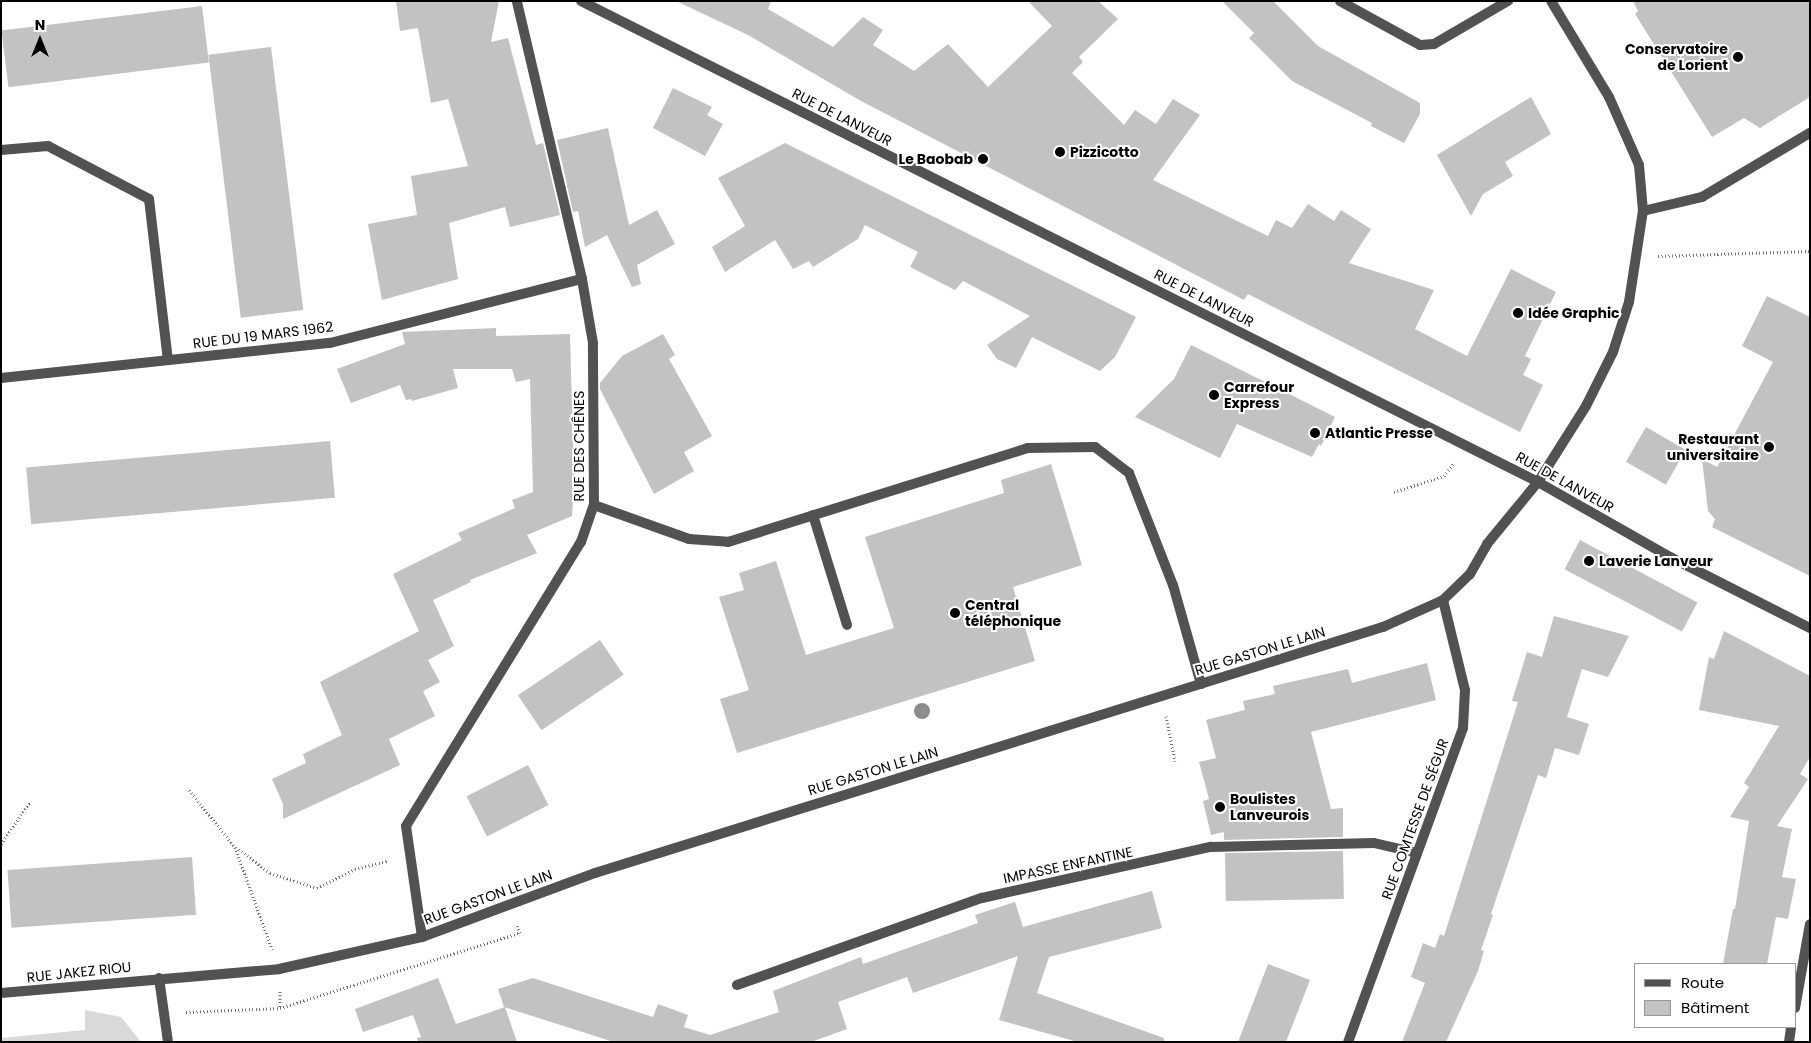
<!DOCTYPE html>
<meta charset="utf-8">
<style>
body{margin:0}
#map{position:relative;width:1811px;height:1043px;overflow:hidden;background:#fff;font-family:Poppins,sans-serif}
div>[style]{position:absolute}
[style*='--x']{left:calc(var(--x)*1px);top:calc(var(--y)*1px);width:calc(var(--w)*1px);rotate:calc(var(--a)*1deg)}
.green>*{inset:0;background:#d9d9d9}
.building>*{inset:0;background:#c2c2c2;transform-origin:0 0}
.path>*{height:3px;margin-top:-1.5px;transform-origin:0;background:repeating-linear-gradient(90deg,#747474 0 1px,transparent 0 3.5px)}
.service>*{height:10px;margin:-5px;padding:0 5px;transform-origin:5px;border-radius:5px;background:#525252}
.minor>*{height:10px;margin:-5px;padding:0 5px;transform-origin:5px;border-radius:5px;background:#525252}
.tertiary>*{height:10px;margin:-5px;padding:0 5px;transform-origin:5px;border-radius:5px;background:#525252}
.trees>*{width:16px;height:16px;margin:-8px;border-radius:50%;background:#8d8d8d}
.dots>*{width:14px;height:14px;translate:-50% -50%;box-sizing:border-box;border:2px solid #fff;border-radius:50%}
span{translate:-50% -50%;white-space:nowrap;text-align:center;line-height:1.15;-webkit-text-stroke:4px #fff;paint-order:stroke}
.poi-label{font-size:14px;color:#000;font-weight:700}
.right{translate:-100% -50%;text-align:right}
.left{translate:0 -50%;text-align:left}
.street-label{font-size:14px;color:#000}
.frame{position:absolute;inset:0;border:2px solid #000;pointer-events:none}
.legend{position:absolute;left:1634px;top:963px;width:162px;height:65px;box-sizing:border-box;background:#fff;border:1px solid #999;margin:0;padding:6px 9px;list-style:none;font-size:15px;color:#000}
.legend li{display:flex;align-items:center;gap:10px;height:25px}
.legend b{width:25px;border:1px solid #999}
.north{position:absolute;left:15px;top:15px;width:50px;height:50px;-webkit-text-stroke:4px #fff;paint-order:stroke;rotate:0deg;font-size:14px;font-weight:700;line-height:20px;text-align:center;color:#000}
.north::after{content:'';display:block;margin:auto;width:18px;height:22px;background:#000;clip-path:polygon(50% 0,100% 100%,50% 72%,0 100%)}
</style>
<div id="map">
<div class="green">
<div style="clip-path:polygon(85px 1010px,121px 1017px,141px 1042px,1px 1042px,1px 1038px,85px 1030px)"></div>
</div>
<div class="building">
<div style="clip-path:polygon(396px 1px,499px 1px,491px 42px,508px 38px,536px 145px,543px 143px,560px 215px,510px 227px,505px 207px,449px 223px,458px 279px,382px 300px,368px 224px,417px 215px,411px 176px,468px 166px,448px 99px,431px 103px,418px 28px,400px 31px)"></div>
<div style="clip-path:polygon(676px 1px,771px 1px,768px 9px,833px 47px,863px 17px,883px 30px,873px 45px,914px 71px,948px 44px,988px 87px,1052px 26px,1028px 1px,1098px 1px,1118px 19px,1079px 57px,1083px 62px,1072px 73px,1124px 125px,1135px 110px,1156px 124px,1173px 99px,1200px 115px,1153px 180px,1268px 236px,1276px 220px,1292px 228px,1308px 204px,1334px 221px,1341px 210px,1371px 229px,1349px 263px,1434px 290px,1415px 329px,1467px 356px,1511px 269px,1556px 292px,1525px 356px,1531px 359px,1523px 375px,1543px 385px,1520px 432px,1248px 294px,1244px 300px,861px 101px,748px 35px)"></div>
<div style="clip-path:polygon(1222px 1px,1273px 1px,1318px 46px,1420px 103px,1420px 114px,1404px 143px,1371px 126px,1372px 123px,1292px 81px,1249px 38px,1254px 33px)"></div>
<div style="clip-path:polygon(1633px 1px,1810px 1px,1810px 97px,1760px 128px,1744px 118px,1712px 137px,1635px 14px,1638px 11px)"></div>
<div style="left:202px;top:6px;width:57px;height:202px;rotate:83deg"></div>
<div style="left:271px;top:47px;width:265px;height:63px;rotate:83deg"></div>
<div style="clip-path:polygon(673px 88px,712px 107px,707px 115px,723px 124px,705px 156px,653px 128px)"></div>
<div style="clip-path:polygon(1531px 97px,1551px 134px,1505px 162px,1513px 176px,1483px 194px,1471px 216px,1437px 155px)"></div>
<div style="clip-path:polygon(608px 128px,629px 225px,657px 210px,675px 244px,637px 265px,641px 284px,632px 287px,607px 235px,585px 247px,578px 211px,573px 212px,557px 140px)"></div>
<div style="clip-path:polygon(785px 143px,1136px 317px,1115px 357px,1100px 371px,1032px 337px,1016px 368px,997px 359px,987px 345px,1030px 316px,963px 281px,955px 290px,910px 267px,918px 252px,865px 225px,858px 239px,813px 267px,809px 261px,793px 269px,775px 240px,725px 272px,712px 247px,745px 226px,718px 178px)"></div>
<div style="clip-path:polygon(1767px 296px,1810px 317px,1810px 576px,1712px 527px,1715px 519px,1708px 511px,1702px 459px,1717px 467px,1773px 362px,1742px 346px)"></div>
<div style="clip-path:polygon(496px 328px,496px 336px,570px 334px,574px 484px,572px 516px,527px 535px,537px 553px,470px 580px,471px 582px,433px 600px,454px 646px,428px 660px,440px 682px,423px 691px,435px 716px,389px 739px,400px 765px,283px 819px,283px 804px,272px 779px,306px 763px,303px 754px,342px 735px,320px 682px,419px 631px,393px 574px,462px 540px,458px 533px,515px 508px,512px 500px,533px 492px,530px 379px,516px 382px,512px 369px,453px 369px,458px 388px,412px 401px,411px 399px,406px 400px,400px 385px,351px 403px,337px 369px,405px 344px,402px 332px)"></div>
<div style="clip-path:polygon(663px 334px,675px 355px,669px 359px,712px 436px,684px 452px,694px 471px,654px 494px,600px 389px,600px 383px,622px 356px)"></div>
<div style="clip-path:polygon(1191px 345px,1335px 417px,1321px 446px,1319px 444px,1312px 457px,1237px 424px,1220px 458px,1135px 417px,1174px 379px)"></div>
<div style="left:1646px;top:427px;width:46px;height:40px;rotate:30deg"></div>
<div style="left:330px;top:441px;width:57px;height:305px;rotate:85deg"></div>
<div style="clip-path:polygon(1051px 464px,1082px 565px,1013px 587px,1035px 661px,737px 753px,720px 699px,749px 690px,719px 597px,744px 590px,739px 573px,776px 561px,806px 655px,894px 628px,865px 537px,1004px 493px,1001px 480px)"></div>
<div style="left:1580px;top:540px;width:133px;height:33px;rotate:28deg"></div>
<div style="clip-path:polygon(1554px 616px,1629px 636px,1608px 677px,1582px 669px,1567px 717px,1589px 724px,1579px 755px,1555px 748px,1546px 778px,1538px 775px,1491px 914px,1493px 915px,1481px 950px,1484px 951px,1478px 971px,1446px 1042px,1402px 1042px,1425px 983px,1411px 977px,1423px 943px,1435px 948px,1440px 934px,1444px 936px,1518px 702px,1512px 701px,1527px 652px,1542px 657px)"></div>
<div style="clip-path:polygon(1724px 631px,1810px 676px,1810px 757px,1800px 774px,1808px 779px,1777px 826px,1792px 829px,1782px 877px,1796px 879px,1788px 919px,1776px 917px,1767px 964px,1723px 964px,1733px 909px,1735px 909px,1749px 821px,1730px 817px,1749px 787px,1744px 783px,1779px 726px,1699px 710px,1709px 657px,1714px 659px)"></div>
<div style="left:600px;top:640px;width:42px;height:99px;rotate:56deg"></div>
<div style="clip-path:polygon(1427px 663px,1436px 700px,1311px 732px,1331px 809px,1343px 808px,1343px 837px,1224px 840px,1224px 832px,1211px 835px,1203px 801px,1209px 799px,1199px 762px,1216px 758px,1206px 720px,1245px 710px,1243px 701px,1275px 694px,1273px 686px,1348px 669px,1352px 683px)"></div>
<div style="left:528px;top:765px;width:45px;height:69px;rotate:63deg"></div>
<div style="left:1343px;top:851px;width:48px;height:118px;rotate:89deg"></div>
<div style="left:192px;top:857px;width:58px;height:185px;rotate:86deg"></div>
<div style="clip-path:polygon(1152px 891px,1162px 928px,1049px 957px,1037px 993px,1164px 1038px,1164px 1042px,1078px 1042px,999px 1020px,1018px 956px,913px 993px,907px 977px,838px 1002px,847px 1029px,811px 1042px,614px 1042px,504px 1007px,498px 989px,533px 978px,653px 1017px,658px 1004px,688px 1015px,684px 1027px,710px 1035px,779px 1012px,773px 991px,861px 957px,863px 964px,978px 923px,975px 915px,1015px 902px,1023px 927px)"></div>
<div style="clip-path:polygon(1268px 964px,1310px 980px,1286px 1042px,1238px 1042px)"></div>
<div style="clip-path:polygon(438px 978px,456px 1024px,505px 1007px,517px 1042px,418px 1042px,417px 1038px,421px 1037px,413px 1015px,363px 1032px,355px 1009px)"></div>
</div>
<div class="path">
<div style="--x:1658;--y:256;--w:152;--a:-1.9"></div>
<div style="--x:1394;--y:492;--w:52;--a:-17.7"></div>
<div style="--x:1444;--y:476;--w:15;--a:-53"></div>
<div style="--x:1166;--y:716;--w:46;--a:78.7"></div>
<div style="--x:189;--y:790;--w:73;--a:51.1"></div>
<div style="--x:235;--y:847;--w:109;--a:70.1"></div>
<div style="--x:1;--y:844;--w:51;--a:-55.4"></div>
<div style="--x:236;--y:847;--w:43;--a:37.4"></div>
<div style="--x:270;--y:873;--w:49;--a:17.7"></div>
<div style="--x:317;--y:888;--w:42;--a:-26.6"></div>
<div style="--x:355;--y:869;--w:34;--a:-14"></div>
<div style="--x:280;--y:991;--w:17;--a:90"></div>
<div style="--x:186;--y:1012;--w:94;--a:-2.4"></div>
<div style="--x:280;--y:1008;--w:251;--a:-17.4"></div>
<div style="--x:520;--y:933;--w:8;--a:-113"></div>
</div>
<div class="service">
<div style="--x:1;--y:150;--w:47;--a:-4.9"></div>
<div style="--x:48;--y:146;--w:114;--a:27.7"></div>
<div style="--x:149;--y:199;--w:162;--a:83.3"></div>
<div style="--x:1643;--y:211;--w:61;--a:-13.3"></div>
<div style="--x:1702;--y:197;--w:126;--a:-30.7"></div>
<div style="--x:594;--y:505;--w:101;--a:19.7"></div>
<div style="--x:689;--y:539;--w:39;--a:4"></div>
<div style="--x:728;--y:542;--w:314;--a:-17.4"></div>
<div style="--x:1028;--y:448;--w:67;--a:-0.9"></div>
<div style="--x:1095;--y:447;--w:43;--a:37.4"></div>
<div style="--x:1129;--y:473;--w:120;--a:68.6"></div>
<div style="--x:1173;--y:585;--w:103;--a:74.2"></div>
<div style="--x:813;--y:515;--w:115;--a:72.8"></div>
</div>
<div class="minor">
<div style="--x:1340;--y:1;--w:91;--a:28.8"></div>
<div style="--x:1420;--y:45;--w:14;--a:-4"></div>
<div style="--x:1434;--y:44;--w:86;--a:-30.2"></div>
<div style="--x:1;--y:378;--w:331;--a:-6.1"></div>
<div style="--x:330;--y:343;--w:260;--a:-14.3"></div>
<div style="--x:422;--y:937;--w:112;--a:-98.2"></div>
<div style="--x:406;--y:826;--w:334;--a:-58.4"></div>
<div style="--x:581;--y:542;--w:39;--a:-71"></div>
<div style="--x:594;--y:505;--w:162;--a:-90.4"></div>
<div style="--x:593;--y:343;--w:65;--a:-99.8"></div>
<div style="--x:582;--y:279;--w:285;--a:-103.2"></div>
<div style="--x:159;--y:978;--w:65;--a:82"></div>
<div style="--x:737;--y:985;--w:260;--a:-19.6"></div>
<div style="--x:982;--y:898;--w:235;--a:-12.6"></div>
<div style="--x:1211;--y:847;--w:163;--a:-1.4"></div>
<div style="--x:1374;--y:843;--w:44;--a:13.1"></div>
<div style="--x:1;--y:993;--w:279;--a:-4.9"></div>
<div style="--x:279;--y:969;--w:147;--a:-12.6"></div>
<div style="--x:422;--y:937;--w:184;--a:-20.3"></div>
<div style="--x:595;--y:873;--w:826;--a:-17.34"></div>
<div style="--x:1383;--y:627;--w:66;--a:-24.2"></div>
<div style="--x:1443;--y:600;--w:93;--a:76.3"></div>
<div style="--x:1465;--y:690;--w:38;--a:93"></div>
<div style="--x:1463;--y:728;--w:334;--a:110.1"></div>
<div style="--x:1795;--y:1008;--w:85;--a:-79.9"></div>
<div style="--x:1789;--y:1042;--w:15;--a:-82"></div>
</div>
<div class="tertiary">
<div style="--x:581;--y:1;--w:1071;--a:26.68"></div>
<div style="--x:1538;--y:482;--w:152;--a:29.6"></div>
<div style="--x:1670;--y:557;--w:157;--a:26.9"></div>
<div style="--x:1443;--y:600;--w:37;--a:-44"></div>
<div style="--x:1470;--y:574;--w:34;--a:-60"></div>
<div style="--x:1487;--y:544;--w:80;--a:-50.6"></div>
<div style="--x:1538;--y:482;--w:90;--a:-57.7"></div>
<div style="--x:1586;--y:406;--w:60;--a:-63.4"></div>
<div style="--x:1613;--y:352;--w:52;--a:-72.3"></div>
<div style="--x:1629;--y:302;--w:92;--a:-81.3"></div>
<div style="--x:1643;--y:211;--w:46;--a:-95"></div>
<div style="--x:1639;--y:165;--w:74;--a:-113.8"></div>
<div style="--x:1609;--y:97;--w:112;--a:-121.1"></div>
</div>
<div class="trees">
<div style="left:922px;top:711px"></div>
</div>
<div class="dots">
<div style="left:1738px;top:57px;background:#000"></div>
<div style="left:1060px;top:152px;background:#000"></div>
<div style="left:983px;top:159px;background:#000"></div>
<div style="left:1518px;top:313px;background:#000"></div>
<div style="left:1214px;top:395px;background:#000"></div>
<div style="left:1315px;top:433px;background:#000"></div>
<div style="left:1769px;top:447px;background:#000"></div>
<div style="left:1589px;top:561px;background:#000"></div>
<div style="left:955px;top:613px;background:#000"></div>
<div style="left:1220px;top:807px;background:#000"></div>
</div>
<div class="poi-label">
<span class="right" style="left:1728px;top:57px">Conservatoire<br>de Lorient</span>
<span class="left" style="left:1070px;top:152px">Pizzicotto</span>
<span class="right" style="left:973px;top:159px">Le Baobab</span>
<span class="left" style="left:1528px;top:313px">Idée Graphic</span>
<span class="left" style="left:1224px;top:395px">Carrefour<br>Express</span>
<span class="left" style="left:1325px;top:433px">Atlantic Presse</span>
<span class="right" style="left:1759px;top:447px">Restaurant<br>universitaire</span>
<span class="left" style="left:1599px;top:561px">Laverie Lanveur</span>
<span class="left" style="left:965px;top:613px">Central<br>téléphonique</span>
<span class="left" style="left:1230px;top:807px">Boulistes<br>Lanveurois</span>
</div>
<div class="street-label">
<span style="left:842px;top:117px;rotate:27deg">RUE DE LANVEUR</span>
<span style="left:1204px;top:298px;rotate:27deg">RUE DE LANVEUR</span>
<span style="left:263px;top:335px;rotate:-7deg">RUE DU 19 MARS 1962</span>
<span style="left:579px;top:446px;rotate:-90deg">RUE DES CHÊNES</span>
<span style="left:1565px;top:482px;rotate:29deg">RUE DE LANVEUR</span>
<span style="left:1260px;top:651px;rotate:-17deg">RUE GASTON LE LAIN</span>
<span style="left:873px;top:771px;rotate:-17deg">RUE GASTON LE LAIN</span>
<span style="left:1415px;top:819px;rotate:-70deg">RUE COMTESSE DE SÉGUR</span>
<span style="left:1068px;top:865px;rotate:-12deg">IMPASSE ENFANTINE</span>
<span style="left:488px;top:897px;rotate:-20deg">RUE GASTON LE LAIN</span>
<span style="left:79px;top:972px;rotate:-6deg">RUE JAKEZ RIOU</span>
</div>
<div class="frame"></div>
<ul class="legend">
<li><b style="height:6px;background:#525252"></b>Route</li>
<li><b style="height:14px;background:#c2c2c2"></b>Bâtiment</li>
</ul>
<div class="north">N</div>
</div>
